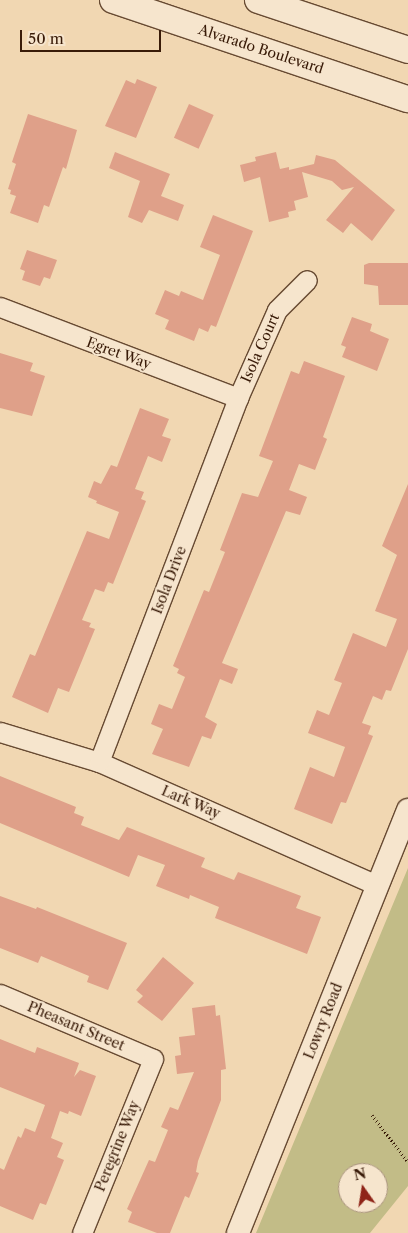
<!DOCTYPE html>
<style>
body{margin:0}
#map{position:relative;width:408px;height:1233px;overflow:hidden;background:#f1d7b2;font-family:"Libre Caslon Text",serif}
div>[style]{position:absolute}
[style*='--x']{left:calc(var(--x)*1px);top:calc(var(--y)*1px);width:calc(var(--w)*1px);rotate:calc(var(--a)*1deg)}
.green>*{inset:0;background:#c2bc87}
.building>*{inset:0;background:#dfa089;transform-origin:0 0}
.path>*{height:3px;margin-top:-1.5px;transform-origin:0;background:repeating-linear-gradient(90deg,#391b08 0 1px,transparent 0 3.5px)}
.roads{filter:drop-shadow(1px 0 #674a32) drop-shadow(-1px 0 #674a32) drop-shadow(0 1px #674a32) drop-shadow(0 -1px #674a32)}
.minor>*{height:19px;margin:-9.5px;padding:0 9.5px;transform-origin:9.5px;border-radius:9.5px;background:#f6e5cd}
.tertiary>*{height:22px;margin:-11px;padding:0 11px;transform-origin:11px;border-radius:11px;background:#f6e5cd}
.secondary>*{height:26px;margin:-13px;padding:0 13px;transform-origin:13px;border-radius:13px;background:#f6e5cd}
span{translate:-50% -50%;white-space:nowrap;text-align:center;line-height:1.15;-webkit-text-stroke:4px #f6e5cd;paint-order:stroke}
.street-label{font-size:14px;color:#391b08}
.north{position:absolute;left:338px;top:1163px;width:50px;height:50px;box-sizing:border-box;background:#f6e5cd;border:1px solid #aa947e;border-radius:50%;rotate:347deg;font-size:14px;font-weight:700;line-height:20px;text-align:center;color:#391b08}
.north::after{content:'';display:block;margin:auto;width:18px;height:22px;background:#8f2418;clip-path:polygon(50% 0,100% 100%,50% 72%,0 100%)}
.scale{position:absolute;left:20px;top:30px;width:141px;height:22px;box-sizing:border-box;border:2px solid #391b08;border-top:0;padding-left:6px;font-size:15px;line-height:18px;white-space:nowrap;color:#391b08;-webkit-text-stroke:4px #f6e5cd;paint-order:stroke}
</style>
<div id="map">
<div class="green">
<div style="clip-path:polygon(evenodd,408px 868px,408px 1186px,370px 1233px,256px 1233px,408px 868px,348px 1173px,378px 1173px,378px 1203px,348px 1203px,348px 1173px)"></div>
</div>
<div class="building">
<div style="clip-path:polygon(137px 79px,157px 87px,136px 138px,105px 126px,126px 80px,135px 84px)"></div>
<div style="left:189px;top:104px;width:27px;height:37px;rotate:24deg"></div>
<div style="clip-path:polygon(28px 114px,77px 130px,66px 169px,63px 167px,49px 207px,44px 205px,38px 223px,10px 213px,16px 196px,10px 194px,11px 190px,8px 189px,16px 164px,12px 162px)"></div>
<div style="clip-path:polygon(115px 152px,170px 174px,161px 196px,184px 205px,178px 221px,149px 210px,142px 223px,128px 217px,140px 181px,109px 168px)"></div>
<div style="clip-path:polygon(276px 152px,280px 169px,289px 167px,289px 170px,314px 164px,316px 155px,335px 160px,395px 210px,372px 241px,351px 223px,343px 233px,326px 220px,354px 187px,342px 190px,332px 181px,302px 172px,308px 197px,294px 201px,296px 210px,288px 212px,289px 217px,269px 222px,260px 177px,244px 182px,240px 165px,256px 161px,255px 157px)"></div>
<div style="clip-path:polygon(213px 215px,253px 231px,216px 327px,211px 325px,208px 332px,199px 328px,194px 341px,165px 329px,169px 320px,155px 314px,165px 290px,179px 296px,181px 291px,203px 300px,220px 255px,200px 247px)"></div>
<div style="clip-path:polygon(27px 250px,57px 260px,50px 279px,44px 277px,40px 286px,22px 280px,25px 271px,20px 269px)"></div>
<div style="clip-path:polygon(369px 263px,408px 263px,408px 305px,379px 305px,378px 286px,364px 284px,364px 265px)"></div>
<div style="clip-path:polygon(352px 317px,372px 324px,370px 331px,389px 339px,377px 371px,342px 357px,346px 347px,341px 345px)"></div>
<div style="clip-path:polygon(0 353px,33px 363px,30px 371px,45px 376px,32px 416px,0 408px)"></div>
<div style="clip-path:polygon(304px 361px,345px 376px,323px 437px,327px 439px,315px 470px,299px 464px,289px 490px,307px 497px,300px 515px,286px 511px,222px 663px,238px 669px,232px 684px,220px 679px,205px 717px,217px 724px,211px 739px,202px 736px,189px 767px,152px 754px,163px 729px,151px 724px,159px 704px,172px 709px,185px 677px,177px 673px,179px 669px,173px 666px,204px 590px,209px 592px,225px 552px,220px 550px,242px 493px,258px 497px,273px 461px,259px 456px,291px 371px,299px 374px)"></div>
<div style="clip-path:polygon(140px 408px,169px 419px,162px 436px,171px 439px,162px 462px,148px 456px,135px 489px,144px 492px,141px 499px,146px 501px,113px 584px,108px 582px,104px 592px,95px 589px,82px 620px,91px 623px,89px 627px,95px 629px,69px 692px,58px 688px,48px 713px,12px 697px,30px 654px,35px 656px,87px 531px,109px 539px,119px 512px,96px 503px,97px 501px,88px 497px,94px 481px,101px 484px,111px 465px,117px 467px)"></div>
<div style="clip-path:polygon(408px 484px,408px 649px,391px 691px,386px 690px,382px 700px,373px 696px,362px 723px,371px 726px,368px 734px,373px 736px,346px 803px,341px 802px,332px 824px,294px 809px,310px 767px,334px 777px,345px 747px,308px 733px,317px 710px,329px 715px,342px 683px,334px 680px,353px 633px,386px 647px,397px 619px,375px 611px,397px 555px,382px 546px)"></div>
<div style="clip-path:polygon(0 776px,76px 807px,74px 813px,84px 817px,81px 825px,119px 840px,127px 827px,205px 858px,201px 867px,234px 880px,238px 872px,301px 896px,296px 908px,321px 917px,307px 954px,215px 918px,219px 907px,190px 895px,189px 899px,156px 886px,165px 865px,138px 855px,129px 877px,0 823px)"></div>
<div style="clip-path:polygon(0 896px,36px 909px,37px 907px,127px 943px,108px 990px,87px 982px,89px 976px,41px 956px,38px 963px,0 948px)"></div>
<div style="clip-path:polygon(163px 957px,194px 983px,162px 1021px,137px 1002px,143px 996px,136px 990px)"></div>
<div style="clip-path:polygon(215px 1005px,216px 1016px,220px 1015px,226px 1069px,221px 1070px,221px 1100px,198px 1161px,196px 1172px,199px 1173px,189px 1198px,185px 1196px,170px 1233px,157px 1233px,128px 1222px,132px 1212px,127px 1209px,149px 1160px,155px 1162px,168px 1130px,161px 1127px,170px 1107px,178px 1110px,194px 1072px,177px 1074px,175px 1056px,181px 1055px,179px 1037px,195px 1035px,192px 1008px)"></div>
<div style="clip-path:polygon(0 1039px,35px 1053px,37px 1047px,79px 1063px,74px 1077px,80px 1070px,96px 1076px,81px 1116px,69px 1111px,68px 1114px,60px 1111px,51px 1138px,63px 1143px,57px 1157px,64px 1160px,46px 1205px,40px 1203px,33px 1220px,0 1206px,0 1168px,4px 1170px,18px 1136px,21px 1138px,25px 1128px,35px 1132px,45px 1105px,0 1087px)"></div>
</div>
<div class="path">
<div style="--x:372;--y:1115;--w:59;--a:52.5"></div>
</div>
<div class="roads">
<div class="minor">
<div style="--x:0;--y:307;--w:255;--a:20.9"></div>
<div style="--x:0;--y:732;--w:103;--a:16.9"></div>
<div style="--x:99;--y:762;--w:304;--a:23.9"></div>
<div style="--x:99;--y:762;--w:390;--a:-69.1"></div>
<div style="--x:238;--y:398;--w:96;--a:-66.1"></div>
<div style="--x:277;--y:310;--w:42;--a:-45"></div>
<div style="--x:0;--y:994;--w:166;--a:23"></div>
<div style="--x:153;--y:1059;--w:188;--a:112.2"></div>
</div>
<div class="tertiary">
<div style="--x:238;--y:1233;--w:456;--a:-68.1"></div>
</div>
<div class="secondary">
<div style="--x:113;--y:0;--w:311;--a:18.6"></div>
<div style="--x:258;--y:0;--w:158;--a:18.4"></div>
</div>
</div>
<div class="street-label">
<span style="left:261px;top:49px;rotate:18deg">Alvarado Boulevard</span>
<span style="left:260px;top:348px;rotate:-66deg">Isola Court</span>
<span style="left:119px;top:353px;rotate:20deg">Egret Way</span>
<span style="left:169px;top:580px;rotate:-69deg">Isola Drive</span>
<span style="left:191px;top:802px;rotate:23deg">Lark Way</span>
<span style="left:323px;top:1021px;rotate:-68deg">Lowry Road</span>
<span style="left:76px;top:1026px;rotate:23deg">Pheasant Street</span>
<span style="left:117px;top:1146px;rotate:-68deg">Peregrine Way</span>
</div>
<div class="north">N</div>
<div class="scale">50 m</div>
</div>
